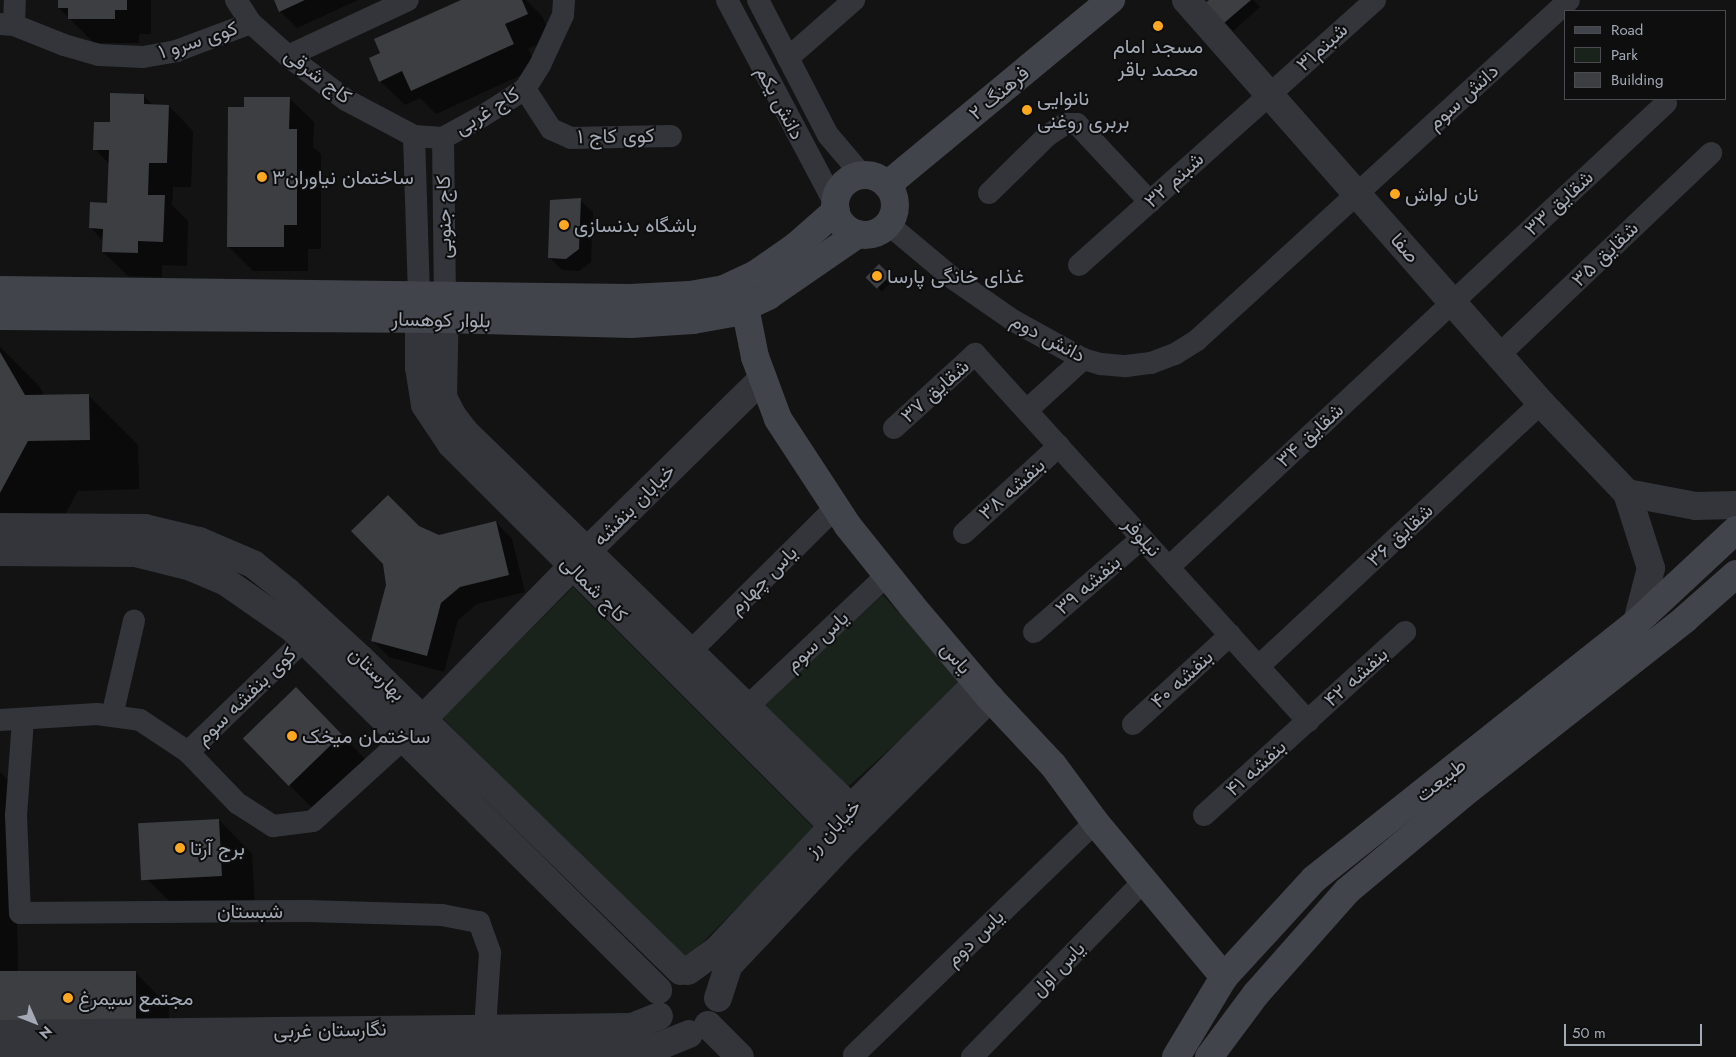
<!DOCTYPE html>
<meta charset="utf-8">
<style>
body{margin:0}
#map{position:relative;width:1736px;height:1057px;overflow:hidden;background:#131314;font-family:Jost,Vazirmatn,sans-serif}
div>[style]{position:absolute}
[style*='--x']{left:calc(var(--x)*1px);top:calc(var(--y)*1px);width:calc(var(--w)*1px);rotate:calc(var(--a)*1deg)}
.green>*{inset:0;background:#1a231b;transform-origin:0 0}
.shadow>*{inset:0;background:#0007;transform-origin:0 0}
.building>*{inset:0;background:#3c3e42;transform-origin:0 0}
.minor>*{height:22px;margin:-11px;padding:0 11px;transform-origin:11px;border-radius:11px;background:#33353a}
.tertiary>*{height:28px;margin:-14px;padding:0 14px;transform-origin:14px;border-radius:14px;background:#33353a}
.secondary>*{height:28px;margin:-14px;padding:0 14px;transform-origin:14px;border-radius:14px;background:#41444a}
.secondary>.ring{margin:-14px;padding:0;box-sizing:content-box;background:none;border:28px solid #41444a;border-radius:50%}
.dots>*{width:14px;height:14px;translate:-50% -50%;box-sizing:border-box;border:2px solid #0e0e0f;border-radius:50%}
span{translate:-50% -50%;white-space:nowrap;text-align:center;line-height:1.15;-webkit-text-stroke:4px #0e0e0f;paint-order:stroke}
.street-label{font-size:20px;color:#a3aab6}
.poi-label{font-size:20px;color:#a3aab6}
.left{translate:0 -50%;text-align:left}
.legend{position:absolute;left:1564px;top:10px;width:162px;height:90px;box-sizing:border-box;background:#0e0e0f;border:1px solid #4a4c52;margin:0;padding:6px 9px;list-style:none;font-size:15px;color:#a3aab6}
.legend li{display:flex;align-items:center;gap:10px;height:25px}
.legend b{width:25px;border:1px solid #4a4c52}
.north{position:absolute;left:10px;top:997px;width:50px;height:50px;-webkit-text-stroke:4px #0e0e0f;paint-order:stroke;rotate:134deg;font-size:14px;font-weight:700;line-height:20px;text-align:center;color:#a3aab6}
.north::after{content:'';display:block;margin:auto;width:18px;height:22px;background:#a3aab6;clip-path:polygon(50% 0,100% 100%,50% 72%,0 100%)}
.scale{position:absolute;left:1564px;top:1024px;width:138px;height:22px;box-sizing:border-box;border:2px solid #a3aab6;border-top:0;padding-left:6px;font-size:15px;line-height:18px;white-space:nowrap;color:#a3aab6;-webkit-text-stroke:4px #0e0e0f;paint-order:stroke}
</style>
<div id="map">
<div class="green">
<div style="left:573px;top:587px;width:343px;height:185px;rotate:45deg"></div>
<div style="left:883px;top:595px;width:119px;height:167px;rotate:48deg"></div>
</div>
<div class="shadow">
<div style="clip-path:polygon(59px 0,151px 0,151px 34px,139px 34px,139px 43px,94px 43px,59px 8px)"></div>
<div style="clip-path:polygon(275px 0,358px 0,297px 28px,280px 11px)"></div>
<div style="clip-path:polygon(464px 0,526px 0,542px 16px,552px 38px,528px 49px,537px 68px,436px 114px,420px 98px,405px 105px,380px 81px,381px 53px)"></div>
<div style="clip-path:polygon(1211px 0,1253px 0,1260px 7px,1233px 31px,1207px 3px)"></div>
<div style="clip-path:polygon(144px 96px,154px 106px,169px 106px,193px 131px,191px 187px,173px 187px,172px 205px,188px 221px,187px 266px,162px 265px,162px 277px,128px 276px,103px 252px,103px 241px,90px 227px,108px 204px,109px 164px,95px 149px,111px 124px)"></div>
<div style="clip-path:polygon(289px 98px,314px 122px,313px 147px,321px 154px,321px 249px,308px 249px,308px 271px,253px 271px,229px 247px,245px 108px)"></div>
<div style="clip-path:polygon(580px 200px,593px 212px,591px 262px,579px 271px,562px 270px,549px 257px)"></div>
<div style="left:879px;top:266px;width:20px;height:16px;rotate:45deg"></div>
<div style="clip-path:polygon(0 347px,39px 386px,45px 396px,88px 395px,138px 445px,139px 489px,78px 491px,45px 551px,0 525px)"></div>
<div style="clip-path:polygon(496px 522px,512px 539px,525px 592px,477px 604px,458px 620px,444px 672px,389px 657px,373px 641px,419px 528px,439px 536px)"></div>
<div style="clip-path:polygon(320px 713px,365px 759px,313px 809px,244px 738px)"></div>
<div style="clip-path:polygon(0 772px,15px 787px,18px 972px,136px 973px,169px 1007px,169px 1057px,0 1057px)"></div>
<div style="clip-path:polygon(219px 820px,252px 854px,255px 909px,177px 909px,143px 875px)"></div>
</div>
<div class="building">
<div style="clip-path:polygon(58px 0,127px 0,127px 10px,115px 10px,115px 19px,68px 19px,68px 8px,58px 8px)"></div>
<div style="clip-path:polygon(274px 0,305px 0,279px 12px)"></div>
<div style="clip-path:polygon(461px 0,522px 0,528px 14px,505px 24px,514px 44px,411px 91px,402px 71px,379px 82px,369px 58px,380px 53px,374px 39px)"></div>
<div style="clip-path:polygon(1209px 0,1251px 0,1224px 23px,1205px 3px)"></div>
<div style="clip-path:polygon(110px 93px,144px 94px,144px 104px,169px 105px,167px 163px,149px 163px,148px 195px,165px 195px,163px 242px,138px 241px,138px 253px,102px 252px,103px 229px,89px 228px,90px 202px,107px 203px,109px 150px,93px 150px,94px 122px,110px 122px)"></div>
<div style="clip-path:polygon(244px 97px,290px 97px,289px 129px,297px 129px,297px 225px,284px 225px,284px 247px,227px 247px,228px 107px,244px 107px)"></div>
<div style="clip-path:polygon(581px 198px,579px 249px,566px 259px,548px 258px,550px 200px)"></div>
<div style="left:879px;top:264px;width:16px;height:19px;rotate:45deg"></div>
<div style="clip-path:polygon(0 352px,25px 395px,89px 394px,90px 440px,28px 441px,0 493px)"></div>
<div style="clip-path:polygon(388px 495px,419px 526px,439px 535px,496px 521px,509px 575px,460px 587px,441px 603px,427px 656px,371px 641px,386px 585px,383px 564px,351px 531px)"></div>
<div style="left:296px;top:687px;width:66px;height:74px;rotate:46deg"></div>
<div style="left:219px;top:819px;width:57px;height:81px;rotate:87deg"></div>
<div style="left:0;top:971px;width:136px;height:54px"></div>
</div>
<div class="minor">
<div style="--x:236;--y:0;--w:27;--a:57"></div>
<div style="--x:251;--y:23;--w:50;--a:41.7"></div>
<div style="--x:288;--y:56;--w:73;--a:37.2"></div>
<div style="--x:346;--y:100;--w:77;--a:27.9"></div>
<div style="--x:414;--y:136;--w:29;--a:4"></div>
<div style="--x:727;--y:0;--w:231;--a:62.1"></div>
<div style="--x:758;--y:0;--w:152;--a:62.6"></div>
<div style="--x:828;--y:135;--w:52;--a:49.6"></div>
<div style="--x:0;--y:24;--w:14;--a:4"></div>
<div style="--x:14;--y:25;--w:54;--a:21.8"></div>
<div style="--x:64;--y:45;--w:36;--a:16"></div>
<div style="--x:99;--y:55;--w:44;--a:2.6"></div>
<div style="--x:143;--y:57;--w:34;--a:-10"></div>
<div style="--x:176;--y:51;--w:80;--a:-20.5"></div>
<div style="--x:14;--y:25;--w:25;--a:-88"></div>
<div style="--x:288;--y:56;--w:132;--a:-25"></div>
<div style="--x:788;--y:58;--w:88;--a:-41.3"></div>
<div style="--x:525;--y:89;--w:48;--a:57"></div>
<div style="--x:551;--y:129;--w:22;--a:24"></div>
<div style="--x:571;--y:138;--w:100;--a:-1.1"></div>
<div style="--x:414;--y:136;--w:160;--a:88.2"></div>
<div style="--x:443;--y:138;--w:43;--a:-28.9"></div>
<div style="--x:481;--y:117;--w:52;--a:-32.5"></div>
<div style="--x:525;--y:89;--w:28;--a:-58"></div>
<div style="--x:540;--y:65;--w:55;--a:-65.3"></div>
<div style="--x:563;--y:15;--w:15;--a:-86"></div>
<div style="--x:443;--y:138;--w:158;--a:89.3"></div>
<div style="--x:989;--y:193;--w:81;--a:-44.5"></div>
<div style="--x:1047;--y:136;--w:22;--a:-34"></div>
<div style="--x:1065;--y:124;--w:12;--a:0"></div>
<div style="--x:1077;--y:124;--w:107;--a:46.9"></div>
<div style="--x:888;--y:224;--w:87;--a:39.9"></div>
<div style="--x:955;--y:280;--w:72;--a:34.8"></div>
<div style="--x:1014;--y:321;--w:79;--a:28.8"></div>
<div style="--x:1083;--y:359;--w:19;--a:16"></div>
<div style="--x:1101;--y:364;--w:25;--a:5"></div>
<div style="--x:1126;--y:366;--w:25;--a:-7"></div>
<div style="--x:1151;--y:363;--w:26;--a:-21"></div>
<div style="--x:1175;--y:354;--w:25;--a:-32"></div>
<div style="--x:1196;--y:341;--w:505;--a:-42.43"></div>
<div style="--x:1079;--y:265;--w:397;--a:-41.8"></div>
<div style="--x:1499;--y:355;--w:293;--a:-43.6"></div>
<div style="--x:1027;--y:410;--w:76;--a:-42.3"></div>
<div style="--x:894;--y:428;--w:110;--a:-42.4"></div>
<div style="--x:975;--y:354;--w:496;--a:47.8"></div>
<div style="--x:964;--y:533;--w:129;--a:-42.5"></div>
<div style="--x:1169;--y:567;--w:680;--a:-43.03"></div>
<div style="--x:1034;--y:632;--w:143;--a:-41"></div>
<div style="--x:690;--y:652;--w:206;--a:-44.8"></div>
<div style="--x:1259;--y:666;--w:386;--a:-43"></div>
<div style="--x:747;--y:707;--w:192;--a:-43.3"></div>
<div style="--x:112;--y:716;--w:98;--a:-77"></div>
<div style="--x:0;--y:720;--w:97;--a:-3.5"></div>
<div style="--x:97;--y:714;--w:43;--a:7.9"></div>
<div style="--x:140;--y:720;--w:58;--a:33.7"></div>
<div style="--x:188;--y:752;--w:71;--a:46.1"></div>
<div style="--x:237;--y:803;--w:43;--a:32.6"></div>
<div style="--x:273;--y:826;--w:40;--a:-7.1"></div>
<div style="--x:313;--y:821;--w:122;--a:-42.3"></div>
<div style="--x:23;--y:720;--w:95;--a:94.2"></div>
<div style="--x:16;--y:815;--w:98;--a:87.7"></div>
<div style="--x:20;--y:913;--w:287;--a:-0.4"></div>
<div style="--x:307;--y:911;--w:135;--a:1.7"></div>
<div style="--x:442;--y:915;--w:38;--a:11"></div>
<div style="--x:479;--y:922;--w:33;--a:70"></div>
<div style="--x:490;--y:953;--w:75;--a:93.8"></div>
<div style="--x:1133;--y:724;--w:132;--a:-42.5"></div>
<div style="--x:188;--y:752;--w:161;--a:-44"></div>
<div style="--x:1204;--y:815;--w:272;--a:-42.3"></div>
<div style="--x:854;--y:1055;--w:335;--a:-44"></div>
<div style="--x:972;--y:1057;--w:246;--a:-45.7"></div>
</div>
<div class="tertiary">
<div style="--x:1186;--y:0;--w:537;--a:48.62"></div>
<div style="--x:1541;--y:403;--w:124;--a:46.3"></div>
<div style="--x:1627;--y:493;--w:79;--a:72.3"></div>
<div style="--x:1651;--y:568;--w:56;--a:104.5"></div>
<div style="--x:419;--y:296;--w:71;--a:90"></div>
<div style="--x:419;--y:367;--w:38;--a:81"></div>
<div style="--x:425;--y:405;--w:47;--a:56.3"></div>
<div style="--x:451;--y:444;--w:560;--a:45"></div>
<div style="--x:445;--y:296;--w:101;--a:91.1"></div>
<div style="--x:443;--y:397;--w:20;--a:63"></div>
<div style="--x:452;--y:415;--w:21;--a:53"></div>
<div style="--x:465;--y:432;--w:559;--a:44.27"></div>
<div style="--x:1627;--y:493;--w:70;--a:10.7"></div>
<div style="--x:1696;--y:506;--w:40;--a:-1.4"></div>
<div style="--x:0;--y:527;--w:145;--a:0.4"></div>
<div style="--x:145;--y:528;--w:56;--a:13.5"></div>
<div style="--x:199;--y:541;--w:59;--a:23.1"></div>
<div style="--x:253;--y:564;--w:45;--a:38.7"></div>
<div style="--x:288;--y:592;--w:98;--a:42.5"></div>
<div style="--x:360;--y:658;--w:448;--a:44.3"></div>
<div style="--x:0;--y:552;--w:135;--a:0.4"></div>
<div style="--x:135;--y:553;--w:58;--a:14"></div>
<div style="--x:191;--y:567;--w:38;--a:23"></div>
<div style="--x:226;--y:582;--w:80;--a:34.9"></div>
<div style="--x:292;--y:628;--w:515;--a:44.69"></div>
<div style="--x:411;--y:731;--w:250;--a:-45.6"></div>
<div style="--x:586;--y:552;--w:248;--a:-44.5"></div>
<div style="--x:688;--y:971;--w:37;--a:-36"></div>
<div style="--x:718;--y:949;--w:168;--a:-46.9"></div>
<div style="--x:833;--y:826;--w:203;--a:-44.8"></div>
<div style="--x:718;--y:998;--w:35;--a:-72"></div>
<div style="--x:729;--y:965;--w:172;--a:-46.7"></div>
<div style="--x:847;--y:840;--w:202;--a:-44.8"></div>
<div style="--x:708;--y:1025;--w:45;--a:45"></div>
<div style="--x:0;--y:1034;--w:632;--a:-0.63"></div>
<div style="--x:632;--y:1027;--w:29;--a:-22"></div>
<div style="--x:0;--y:1054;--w:641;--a:-0.36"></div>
<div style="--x:641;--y:1050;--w:22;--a:-13"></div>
<div style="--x:662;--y:1045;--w:29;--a:-22"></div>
</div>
<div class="secondary">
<div class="ring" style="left:835px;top:175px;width:32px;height:32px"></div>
<div style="--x:887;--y:185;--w:291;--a:-39.6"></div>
<div style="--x:0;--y:290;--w:630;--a:0.73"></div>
<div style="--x:630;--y:298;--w:60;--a:-2.9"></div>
<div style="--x:690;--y:295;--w:35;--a:-10"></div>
<div style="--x:724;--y:289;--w:35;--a:-25"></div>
<div style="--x:756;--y:274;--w:49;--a:-35"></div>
<div style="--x:796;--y:246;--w:53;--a:-41.2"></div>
<div style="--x:745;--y:307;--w:51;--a:78.7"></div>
<div style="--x:755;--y:357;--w:66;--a:69.6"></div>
<div style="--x:778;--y:419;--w:128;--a:56.8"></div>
<div style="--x:848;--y:526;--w:102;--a:51.3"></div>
<div style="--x:912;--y:606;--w:121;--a:49.7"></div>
<div style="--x:990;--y:698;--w:92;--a:46.8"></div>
<div style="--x:1053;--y:765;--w:71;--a:53.6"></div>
<div style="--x:1095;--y:822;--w:202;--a:50.2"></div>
<div style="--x:0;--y:316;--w:444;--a:0.4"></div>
<div style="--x:444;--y:319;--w:187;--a:1.5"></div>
<div style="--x:631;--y:324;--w:62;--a:-3.7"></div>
<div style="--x:693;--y:320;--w:40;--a:-10"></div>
<div style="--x:732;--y:313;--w:40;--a:-25"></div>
<div style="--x:768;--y:296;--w:109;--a:-34.6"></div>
<div style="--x:1176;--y:1057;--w:93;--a:-59"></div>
<div style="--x:1224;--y:977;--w:133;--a:-47.4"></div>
<div style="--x:1314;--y:879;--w:413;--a:-38.5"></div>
<div style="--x:1637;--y:622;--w:135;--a:-42.9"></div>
<div style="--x:1209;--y:1057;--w:79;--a:-53.3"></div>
<div style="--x:1256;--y:994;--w:137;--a:-48.5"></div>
<div style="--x:1347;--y:891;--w:151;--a:-39.9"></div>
<div style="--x:1463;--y:794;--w:283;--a:-38.2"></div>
<div style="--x:1685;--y:619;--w:68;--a:-41.4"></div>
</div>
<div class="dots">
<div style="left:1158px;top:26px;background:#ffa820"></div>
<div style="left:1027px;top:110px;background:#ffa820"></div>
<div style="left:262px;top:177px;background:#ffa820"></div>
<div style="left:1395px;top:194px;background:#ffa820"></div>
<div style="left:564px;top:225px;background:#ffa820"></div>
<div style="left:877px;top:276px;background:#ffa820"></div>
<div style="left:292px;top:736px;background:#ffa820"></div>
<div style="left:180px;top:848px;background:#ffa820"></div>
<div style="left:68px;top:998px;background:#ffa820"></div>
</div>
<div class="street-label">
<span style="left:198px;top:40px;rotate:-18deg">کوی سرو ۱</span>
<span style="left:1322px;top:47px;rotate:-42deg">شبنم۳۱</span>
<span style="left:318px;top:76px;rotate:37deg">کاج شرقی</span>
<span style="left:999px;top:93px;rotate:-40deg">فرهنگ ۲</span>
<span style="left:1463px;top:97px;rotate:-42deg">دانش سوم</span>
<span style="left:780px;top:103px;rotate:62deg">دانش یکم</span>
<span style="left:487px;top:111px;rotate:-32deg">کاج غربی</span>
<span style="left:616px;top:136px;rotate:-1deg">کوی کاج ۱</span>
<span style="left:1174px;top:180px;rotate:-42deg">شبنم ۳۲</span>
<span style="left:1559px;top:203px;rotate:-43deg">شقایق ۳۳</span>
<span style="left:444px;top:217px;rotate:-91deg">کاج جنوبی</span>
<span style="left:1405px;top:248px;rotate:49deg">صفا</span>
<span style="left:1605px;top:254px;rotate:-44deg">شقایق ۳۵</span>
<span style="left:441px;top:320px;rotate:1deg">بلوار کوهسار</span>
<span style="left:1048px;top:338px;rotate:28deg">دانش دوم</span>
<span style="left:935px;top:391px;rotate:-42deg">شقایق ۳۷</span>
<span style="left:1310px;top:435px;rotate:-43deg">شقایق ۳۴</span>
<span style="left:1012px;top:489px;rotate:-42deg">بنفشه ۳۸</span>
<span style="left:634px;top:505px;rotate:-45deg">خیابان بنفشه</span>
<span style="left:1400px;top:535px;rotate:-43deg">شقایق ۳۶</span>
<span style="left:1142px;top:537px;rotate:48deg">نیلوفر</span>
<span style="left:763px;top:580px;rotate:-45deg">یاس چهارم</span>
<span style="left:1088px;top:585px;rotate:-41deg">بنفشه ۳۹</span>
<span style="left:594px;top:589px;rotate:45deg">کاج شمالی</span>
<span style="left:817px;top:641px;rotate:-43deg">یاس سوم</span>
<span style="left:956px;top:658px;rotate:49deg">یاس</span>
<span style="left:377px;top:674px;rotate:43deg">بهارستان</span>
<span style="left:1356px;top:677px;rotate:-42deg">بنفشه ۴۲</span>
<span style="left:1182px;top:679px;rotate:-42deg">بنفشه ۴۰</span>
<span style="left:246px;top:696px;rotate:-44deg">کوی بنفشه سوم</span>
<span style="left:1256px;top:768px;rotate:-42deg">بنفشه ۴۱</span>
<span style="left:1441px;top:780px;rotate:-38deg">طبیعت</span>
<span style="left:833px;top:828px;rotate:-46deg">خیابان رز</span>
<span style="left:250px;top:911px">شبستان</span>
<span style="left:975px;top:938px;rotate:-44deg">یاس دوم</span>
<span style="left:1058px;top:969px;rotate:-46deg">یاس اول</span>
<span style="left:330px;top:1030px;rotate:-1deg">نگارستان غربی</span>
</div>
<div class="poi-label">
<span style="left:1158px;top:58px">مسجد امام<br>محمد باقر</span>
<span class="left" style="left:1037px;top:110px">نانوایی<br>بربری روغنی</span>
<span class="left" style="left:272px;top:177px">ساختمان نیاوران۳</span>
<span class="left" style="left:1405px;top:194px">نان لواش</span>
<span class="left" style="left:574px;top:225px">باشگاه بدنسازی</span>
<span class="left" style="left:887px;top:276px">غذای خانگی پارسا</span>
<span class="left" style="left:302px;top:736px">ساختمان میخک</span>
<span class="left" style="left:190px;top:848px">برج آرتا</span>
<span class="left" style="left:78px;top:998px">مجتمع سیمرغ</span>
</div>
<ul class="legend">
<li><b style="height:6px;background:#41444a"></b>Road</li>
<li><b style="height:14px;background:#1a231b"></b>Park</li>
<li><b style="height:14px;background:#3c3e42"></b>Building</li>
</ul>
<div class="north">N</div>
<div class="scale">50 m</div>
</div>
